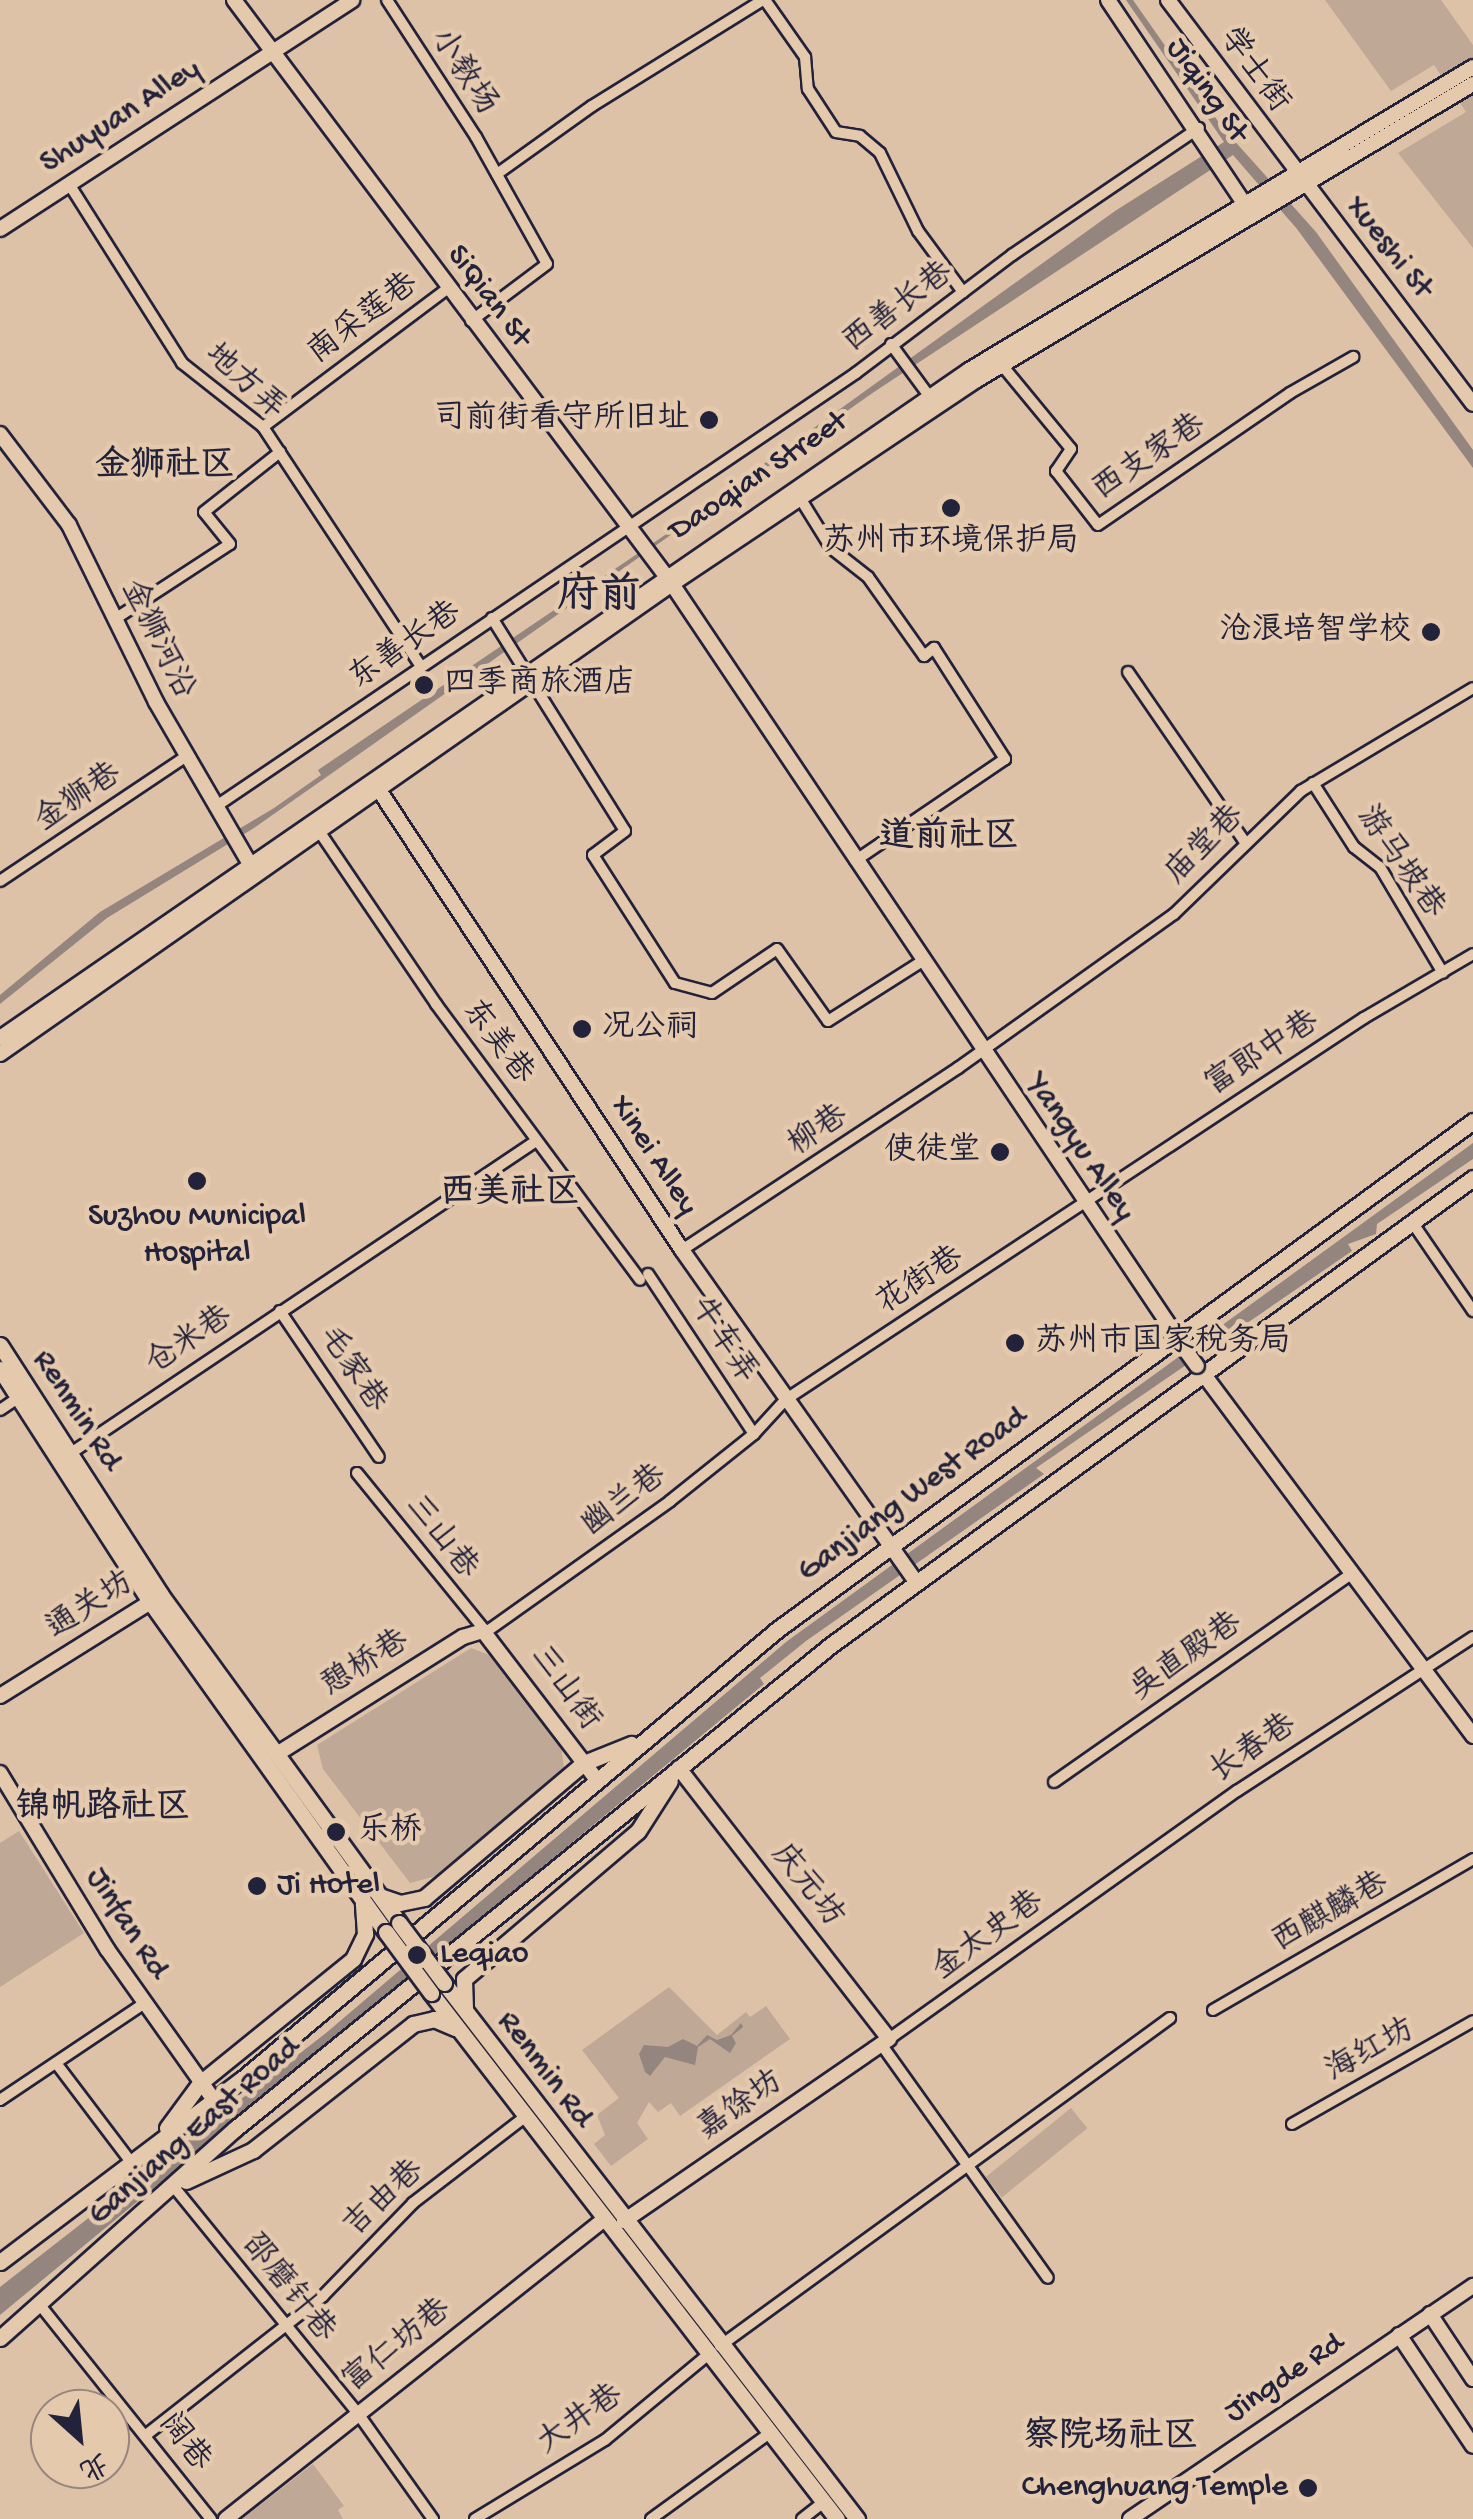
<!DOCTYPE html>
<meta charset="utf-8">
<style>
body{margin:0}
#map{position:relative;width:1473px;height:2519px;overflow:hidden;background:#ddc2a8;font-family:"Gochi Hand","LXGW WenKai TC",sans-serif}
div>[style]{position:absolute}
[style*='--x']{left:calc(var(--x)*1px);top:calc(var(--y)*1px);width:calc(var(--w)*1px);rotate:calc(var(--a)*1deg)}
.green>*{inset:0;background:#bfa896;transform-origin:0 0}
.water>*{inset:0;background:#95857f}
.roads{filter:drop-shadow(2px 0 #22223b) drop-shadow(-2px 0 #22223b) drop-shadow(0 2px #22223b) drop-shadow(0 -2px #22223b)}
.street>*{height:10px;margin:-5px;padding:0 5px;transform-origin:5px;border-radius:5px;background:#e5c9ad}
.secondary>*{height:14px;margin:-7px;padding:0 7px;transform-origin:7px;border-radius:7px;background:#e5c9ad}
.primary>*{height:15px;margin:-7.5px;padding:0 7.5px;transform-origin:7.5px;border-radius:7.5px;background:#e5c9ad}
.bridges{filter:drop-shadow(2px 0 #22223b) drop-shadow(-2px 0 #22223b) drop-shadow(0 2px #22223b) drop-shadow(0 -2px #22223b)}
.secondary-bridge>*{height:14px;margin:-7px;padding:0 7px;transform-origin:7px;border-radius:7px;background:#e5c9ad}
.primary-bridge>*{height:15px;margin:-7.5px;padding:0 7.5px;transform-origin:7.5px;border-radius:7.5px;background:#e5c9ad}
.dots>*{width:28px;height:28px;translate:-50% -50%;box-sizing:border-box;border:5px solid #e5c9ad;border-radius:50%}
span{translate:-50% -50%;white-space:nowrap;text-align:center;line-height:1.15;-webkit-text-stroke:9px #e5c9ad;paint-order:stroke}
.street-label{font-size:32px;color:#22223b}
.poi-label{font-size:32px;color:#22223b}
.right{translate:-100% -50%;text-align:right}
.left{translate:0 -50%;text-align:left}
.neighbourhood-label{font-size:35px;color:#22223b;font-weight:700}
.district-label{font-size:42px;color:#22223b;font-weight:700}
.north{position:absolute;left:30px;top:2389px;width:100px;height:100px;box-sizing:border-box;background:#e5c9ad;border:2px solid #97867f;border-radius:50%;rotate:153deg;font-size:28px;font-weight:700;line-height:40px;text-align:center;color:#22223b}
.north::after{content:'';display:block;margin:auto;width:35px;height:45px;background:#22223b;clip-path:polygon(50% 0,100% 100%,50% 72%,0 100%)}
</style>
<div id="map">
<div class="green">
<div style="clip-path:polygon(1325px 0,1441px 0,1473px 45px,1473px 248px,1398px 153px,1466px 112px,1434px 65px,1391px 91px)"></div>
<div style="clip-path:polygon(471px 1648px,495px 1657px,561px 1746px,564px 1768px,436px 1876px,410px 1883px,323px 1769px,317px 1745px)"></div>
<div style="clip-path:polygon(19px 1831px,84px 1933px,0 1987px,0 1843px)"></div>
<div style="clip-path:polygon(669px 1987px,717px 2035px,746px 2012px,750px 2017px,766px 2006px,790px 2039px,680px 2116px,671px 2103px,658px 2112px,649px 2102px,637px 2123px,648px 2139px,611px 2166px,594px 2144px,605px 2135px,597px 2115px,619px 2098px,582px 2050px)"></div>
<div style="left:1071px;top:2108px;width:26px;height:110px;rotate:51deg"></div>
<div style="clip-path:polygon(313px 2464px,344px 2506px,338px 2510px,343px 2519px,242px 2519px)"></div>
</div>
<div class="water">
<div style="clip-path:polygon(1126px 0,1133px 0,1222px 127px,1316px 232px,1473px 450px,1473px 468px,1297px 229px,1233px 155px,874px 392px,254px 828px,107px 918px,0 1004px,0 995px,100px 912px,274px 808px,321px 775px,318px 770px,668px 533px,1115px 211px,1224px 142px)"></div>
<div style="clip-path:polygon(1473px 1143px,1473px 1159px,1377px 1224px,1376px 1234px,1348px 1244px,1352px 1251px,1036px 1468px,1044px 1474px,806px 1641px,760px 1678px,764px 1684px,0 2315px,0 2287px,326px 2033px,786px 1642px)"></div>
<div style="clip-path:polygon(741px 2023px,743px 2027px,732px 2036px,736px 2043px,730px 2053px,710px 2039px,698px 2047px,695px 2065px,665px 2057px,650px 2076px,645px 2072px,639px 2054px,644px 2045px,668px 2047px,683px 2039px,697px 2046px,707px 2035px,717px 2040px,731px 2035px)"></div>
</div>
<div class="roads">
<div class="street">
<div style="--x:387;--y:0;--w:163;--a:57"></div>
<div style="--x:476;--y:137;--w:145;--a:60.8"></div>
<div style="--x:547;--y:264;--w:95;--a:143.1"></div>
<div style="--x:765;--y:0;--w:70;--a:54.9"></div>
<div style="--x:805;--y:57;--w:32;--a:85"></div>
<div style="--x:808;--y:89;--w:51;--a:56.9"></div>
<div style="--x:836;--y:132;--w:24;--a:9"></div>
<div style="--x:860;--y:136;--w:26;--a:40"></div>
<div style="--x:880;--y:153;--w:87;--a:64"></div>
<div style="--x:918;--y:231;--w:76;--a:53.6"></div>
<div style="--x:497;--y:174;--w:117;--a:-35.6"></div>
<div style="--x:592;--y:106;--w:201;--a:-31.8"></div>
<div style="--x:69;--y:184;--w:212;--a:57.7"></div>
<div style="--x:182;--y:363;--w:103;--a:38.3"></div>
<div style="--x:263;--y:427;--w:287;--a:56.6"></div>
<div style="--x:891;--y:344;--w:64;--a:53.8"></div>
<div style="--x:1001;--y:364;--w:110;--a:50.5"></div>
<div style="--x:1071;--y:449;--w:27;--a:124"></div>
<div style="--x:1056;--y:471;--w:68;--a:52.1"></div>
<div style="--x:1098;--y:525;--w:233;--a:-34.5"></div>
<div style="--x:1290;--y:393;--w:73;--a:-29.7"></div>
<div style="--x:263;--y:427;--w:230;--a:-36.9"></div>
<div style="--x:800;--y:498;--w:59;--a:58.2"></div>
<div style="--x:831;--y:548;--w:47;--a:38.1"></div>
<div style="--x:868;--y:577;--w:97;--a:54.7"></div>
<div style="--x:924;--y:656;--w:13;--a:-39"></div>
<div style="--x:934;--y:648;--w:132;--a:57.4"></div>
<div style="--x:1005;--y:759;--w:181;--a:145.8"></div>
<div style="--x:492;--y:618;--w:251;--a:58"></div>
<div style="--x:625;--y:831;--w:40;--a:143"></div>
<div style="--x:593;--y:855;--w:152;--a:57.4"></div>
<div style="--x:675;--y:983;--w:38;--a:15"></div>
<div style="--x:712;--y:993;--w:78;--a:-34.1"></div>
<div style="--x:777;--y:949;--w:88;--a:54.7"></div>
<div style="--x:828;--y:1021;--w:110;--a:-32.4"></div>
<div style="--x:115;--y:619;--w:137;--a:-33.1"></div>
<div style="--x:230;--y:544;--w:41;--a:-129.1"></div>
<div style="--x:204;--y:512;--w:97;--a:-38.3"></div>
<div style="--x:1128;--y:672;--w:206;--a:55.5"></div>
<div style="--x:1313;--y:783;--w:76;--a:57.4"></div>
<div style="--x:1354;--y:847;--w:33;--a:38"></div>
<div style="--x:1380;--y:867;--w:123;--a:59.3"></div>
<div style="--x:215;--y:807;--w:774;--a:-34.1"></div>
<div style="--x:856;--y:373;--w:196;--a:-37.1"></div>
<div style="--x:1012;--y:255;--w:226;--a:-34.2"></div>
<div style="--x:319;--y:831;--w:209;--a:55.9"></div>
<div style="--x:436;--y:1004;--w:343;--a:53.5"></div>
<div style="--x:0;--y:881;--w:223;--a:-33.8"></div>
<div style="--x:1412;--y:1222;--w:108;--a:55.6"></div>
<div style="--x:682;--y:1250;--w:331;--a:-33.4"></div>
<div style="--x:958;--y:1068;--w:265;--a:-35.5"></div>
<div style="--x:1174;--y:914;--w:177;--a:-44.1"></div>
<div style="--x:1301;--y:791;--w:200;--a:-30.9"></div>
<div style="--x:648;--y:1274;--w:192;--a:56.5"></div>
<div style="--x:280;--y:1311;--w:176;--a:55.9"></div>
<div style="--x:0;--y:1410;--w:23;--a:-34"></div>
<div style="--x:71;--y:1453;--w:560;--a:-33.86"></div>
<div style="--x:357;--y:1473;--w:205;--a:50.9"></div>
<div style="--x:486;--y:1632;--w:226;--a:-35.4"></div>
<div style="--x:670;--y:1501;--w:107;--a:-38.6"></div>
<div style="--x:754;--y:1434;--w:46;--a:-47.6"></div>
<div style="--x:785;--y:1400;--w:694;--a:-33.42"></div>
<div style="--x:1364;--y:1018;--w:126;--a:-30.4"></div>
<div style="--x:1054;--y:1782;--w:361;--a:-35"></div>
<div style="--x:1213;--y:2010;--w:301;--a:-30.1"></div>
<div style="--x:889;--y:2039;--w:427;--a:-35.5"></div>
<div style="--x:1237;--y:1791;--w:282;--a:-33.1"></div>
<div style="--x:881;--y:2044;--w:287;--a:54.5"></div>
<div style="--x:56;--y:2063;--w:123;--a:52.9"></div>
<div style="--x:0;--y:2100;--w:174;--a:-33.8"></div>
<div style="--x:1292;--y:2124;--w:208;--a:-29.6"></div>
<div style="--x:174;--y:2187;--w:294;--a:50.9"></div>
<div style="--x:359;--y:2415;--w:128;--a:54.6"></div>
<div style="--x:40;--y:2305;--w:274;--a:51.4"></div>
<div style="--x:720;--y:2346;--w:557;--a:-36.09"></div>
<div style="--x:146;--y:2435;--w:225;--a:-38.1"></div>
<div style="--x:323;--y:2296;--w:129;--a:-45.9"></div>
<div style="--x:413;--y:2203;--w:143;--a:-37.6"></div>
<div style="--x:475;--y:2519;--w:152;--a:-31.3"></div>
<div style="--x:605;--y:2440;--w:135;--a:-39.6"></div>
<div style="--x:651;--y:2519;--w:147;--a:-35.9"></div>
<div style="--x:802;--y:2519;--w:28;--a:-38"></div>
</div>
<div class="secondary">
<div style="--x:234;--y:0;--w:730;--a:53.13"></div>
<div style="--x:672;--y:584;--w:914;--a:56.15"></div>
<div style="--x:1108;--y:0;--w:254;--a:56.2"></div>
<div style="--x:1168;--y:0;--w:506;--a:52.95"></div>
<div style="--x:0;--y:229;--w:420;--a:-33"></div>
<div style="--x:0;--y:434;--w:114;--a:52.8"></div>
<div style="--x:69;--y:525;--w:197;--a:63.8"></div>
<div style="--x:156;--y:702;--w:193;--a:59.9"></div>
<div style="--x:379;--y:790;--w:551;--a:56.63"></div>
<div style="--x:682;--y:1250;--w:406;--a:54.8"></div>
<div style="--x:0;--y:1038;--w:1177;--a:-34.58"></div>
<div style="--x:969;--y:370;--w:588;--a:-31.01"></div>
<div style="--x:0;--y:1054;--w:820;--a:-34.97"></div>
<div style="--x:672;--y:584;--w:367;--a:-33.8"></div>
<div style="--x:977;--y:380;--w:578;--a:-30.83"></div>
<div style="--x:1199;--y:1368;--w:459;--a:53.3"></div>
<div style="--x:0;--y:1696;--w:185;--a:-32"></div>
<div style="--x:277;--y:1754;--w:220;--a:-32.2"></div>
<div style="--x:463;--y:1637;--w:21;--a:-17"></div>
<div style="--x:483;--y:1631;--w:188;--a:52.6"></div>
<div style="--x:0;--y:1773;--w:206;--a:58.7"></div>
<div style="--x:107;--y:1949;--w:185;--a:54.7"></div>
<div style="--x:624;--y:2221;--w:321;--a:-34.5"></div>
<div style="--x:889;--y:2039;--w:343;--a:-127.8"></div>
<div style="--x:1430;--y:2314;--w:78;--a:56.5"></div>
<div style="--x:1399;--y:2335;--w:133;--a:56.3"></div>
<div style="--x:226;--y:2519;--w:483;--a:-38.4"></div>
<div style="--x:1130;--y:2519;--w:415;--a:-34.2"></div>
</div>
<div class="primary">
<div style="--x:0;--y:1345;--w:297;--a:57.2"></div>
<div style="--x:161;--y:1595;--w:405;--a:54"></div>
<div style="--x:0;--y:1369;--w:278;--a:57.2"></div>
<div style="--x:151;--y:1603;--w:404;--a:54.5"></div>
<div style="--x:380;--y:1896;--w:21;--a:19"></div>
<div style="--x:400;--y:1903;--w:25;--a:-12"></div>
<div style="--x:424;--y:1898;--w:209;--a:-40.2"></div>
<div style="--x:584;--y:1763;--w:51;--a:-22"></div>
<div style="--x:444;--y:1983;--w:677;--a:52.38"></div>
<div style="--x:431;--y:1993;--w:664;--a:52.34"></div>
<div style="--x:465;--y:2008;--w:29;--a:-92"></div>
<div style="--x:464;--y:1979;--w:228;--a:-40.4"></div>
<div style="--x:638;--y:1831;--w:59;--a:-57.4"></div>
<div style="--x:167;--y:2128;--w:56;--a:-53.7"></div>
<div style="--x:200;--y:2083;--w:197;--a:-39"></div>
<div style="--x:353;--y:1959;--w:28;--a:-64"></div>
<div style="--x:365;--y:1934;--w:31;--a:-94"></div>
<div style="--x:186;--y:2181;--w:74;--a:-24.8"></div>
<div style="--x:253;--y:2150;--w:204;--a:-38.2"></div>
<div style="--x:413;--y:2024;--w:22;--a:-13"></div>
<div style="--x:434;--y:2019;--w:23;--a:23"></div>
<div style="--x:0;--y:2262;--w:302;--a:-37.1"></div>
<div style="--x:241;--y:2080;--w:701;--a:-40.03"></div>
<div style="--x:778;--y:1629;--w:861;--a:-36.16"></div>
<div style="--x:0;--y:2338;--w:316;--a:-41.7"></div>
<div style="--x:236;--y:2128;--w:766;--a:-39.07"></div>
<div style="--x:831;--y:1645;--w:794;--a:-36.03"></div>
</div>
</div>
<div class="bridges">
<div class="secondary-bridge">
<div style="--x:1181;--y:1344;--w:27;--a:54"></div>
</div>
<div class="primary-bridge">
<div style="--x:399;--y:1923;--w:75;--a:53.1"></div>
<div style="--x:386;--y:1932;--w:76;--a:53.6"></div>
</div>
</div>
<div class="dots">
<div style="left:709px;top:420px;background:#22223b"></div>
<div style="left:951px;top:508px;background:#22223b"></div>
<div style="left:1431px;top:632px;background:#22223b"></div>
<div style="left:424px;top:685px;background:#22223b"></div>
<div style="left:582px;top:1029px;background:#22223b"></div>
<div style="left:1000px;top:1152px;background:#22223b"></div>
<div style="left:197px;top:1181px;background:#22223b"></div>
<div style="left:1015px;top:1343px;background:#22223b"></div>
<div style="left:336px;top:1832px;background:#22223b"></div>
<div style="left:257px;top:1886px;background:#22223b"></div>
<div style="left:417px;top:1955px;background:#22223b"></div>
<div style="left:1308px;top:2488px;background:#22223b"></div>
</div>
<div class="street-label">
<span style="left:1253px;top:71px;rotate:54deg">学士街</span>
<span style="left:462px;top:73px;rotate:56deg">小教场</span>
<span style="left:1206px;top:91px;rotate:55deg">Jiqing St</span>
<span style="left:121px;top:117px;rotate:-33deg">Shuyuan Alley</span>
<span style="left:1388px;top:248px;rotate:52deg">Xueshi St</span>
<span style="left:488px;top:297px;rotate:53deg">SiQian St</span>
<span style="left:899px;top:309px;rotate:-37deg">西善长巷</span>
<span style="left:364px;top:320px;rotate:-37deg">南采莲巷</span>
<span style="left:244px;top:383px;rotate:42deg">地方弄</span>
<span style="left:1150px;top:459px;rotate:-34deg">西支家巷</span>
<span style="left:759px;top:477px;rotate:-34deg">Daoqian Street</span>
<span style="left:156px;top:640px;rotate:64deg">金狮河沿</span>
<span style="left:406px;top:647px;rotate:-35deg">东善长巷</span>
<span style="left:79px;top:799px;rotate:-34deg">金狮巷</span>
<span style="left:1206px;top:846px;rotate:-45deg">庙堂巷</span>
<span style="left:1399px;top:863px;rotate:55deg">游马坡巷</span>
<span style="left:496px;top:1043px;rotate:53deg">东美巷</span>
<span style="left:1263px;top:1055px;rotate:-33deg">富郎中巷</span>
<span style="left:819px;top:1132px;rotate:-34deg">柳巷</span>
<span style="left:1080px;top:1148px;rotate:56deg">Yangyu Alley</span>
<span style="left:653px;top:1156px;rotate:57deg">Xinei Alley</span>
<span style="left:921px;top:1282px;rotate:-33deg">花街巷</span>
<span style="left:722px;top:1341px;rotate:57deg">牛车弄</span>
<span style="left:190px;top:1342px;rotate:-34deg">仓米巷</span>
<span style="left:351px;top:1370px;rotate:56deg">毛家巷</span>
<span style="left:76px;top:1411px;rotate:57deg">Renmin Rd</span>
<span style="left:913px;top:1495px;rotate:-36deg">Ganjiang West Road</span>
<span style="left:625px;top:1502px;rotate:-37deg">幽兰巷</span>
<span style="left:440px;top:1538px;rotate:52deg">三山巷</span>
<span style="left:91px;top:1607px;rotate:-33deg">通关坊</span>
<span style="left:1187px;top:1658px;rotate:-35deg">吴直殿巷</span>
<span style="left:366px;top:1665px;rotate:-32deg">憩桥巷</span>
<span style="left:564px;top:1689px;rotate:54deg">三山街</span>
<span style="left:1254px;top:1750px;rotate:-34deg">长春巷</span>
<span style="left:806px;top:1886px;rotate:52deg">庆元坊</span>
<span style="left:1331px;top:1914px;rotate:-30deg">西麒麟巷</span>
<span style="left:126px;top:1924px;rotate:57deg">Jinfan Rd</span>
<span style="left:989px;top:1937px;rotate:-36deg">金太史巷</span>
<span style="left:1371px;top:2052px;rotate:-29deg">海红坊</span>
<span style="left:544px;top:2070px;rotate:53deg">Renmin Rd</span>
<span style="left:741px;top:2107px;rotate:-35deg">嘉馀坊</span>
<span style="left:195px;top:2132px;rotate:-41deg">Ganjiang East Road</span>
<span style="left:385px;top:2200px;rotate:-43deg">吉由巷</span>
<span style="left:287px;top:2289px;rotate:51deg">邵磨针巷</span>
<span style="left:398px;top:2347px;rotate:-39deg">富仁坊巷</span>
<span style="left:1285px;top:2379px;rotate:-34deg">Jingde Rd</span>
<span style="left:581px;top:2421px;rotate:-35deg">大井巷</span>
<span style="left:183px;top:2443px;rotate:52deg">阔巷</span>
</div>
<div class="poi-label">
<span class="right" style="left:689px;top:420px">司前街看守所旧址</span>
<span style="left:951px;top:543px">苏州市环境保护局</span>
<span class="right" style="left:1411px;top:632px">沧浪培智学校</span>
<span class="left" style="left:444px;top:685px">四季商旅酒店</span>
<span class="left" style="left:602px;top:1029px">况公祠</span>
<span class="right" style="left:980px;top:1152px">使徒堂</span>
<span style="left:197px;top:1236px">Suzhou Municipal<br>Hospital</span>
<span class="left" style="left:1035px;top:1343px">苏州市国家税务局</span>
<span class="left" style="left:358px;top:1832px">乐桥</span>
<span class="left" style="left:277px;top:1886px">Ji Hotel</span>
<span class="left" style="left:440px;top:1955px">Leqiao</span>
<span class="right" style="left:1288px;top:2488px">Chenghuang Temple</span>
</div>
<div class="neighbourhood-label">
<span style="left:165px;top:468px">金狮社区</span>
<span style="left:949px;top:839px">道前社区</span>
<span style="left:510px;top:1195px">西美社区</span>
<span style="left:103px;top:1810px">锦帆路社区</span>
<span style="left:1111px;top:2439px">察院场社区</span>
</div>
<div class="district-label">
<span style="left:599px;top:599px">府前</span>
</div>
<div class="north">北</div>
</div>
